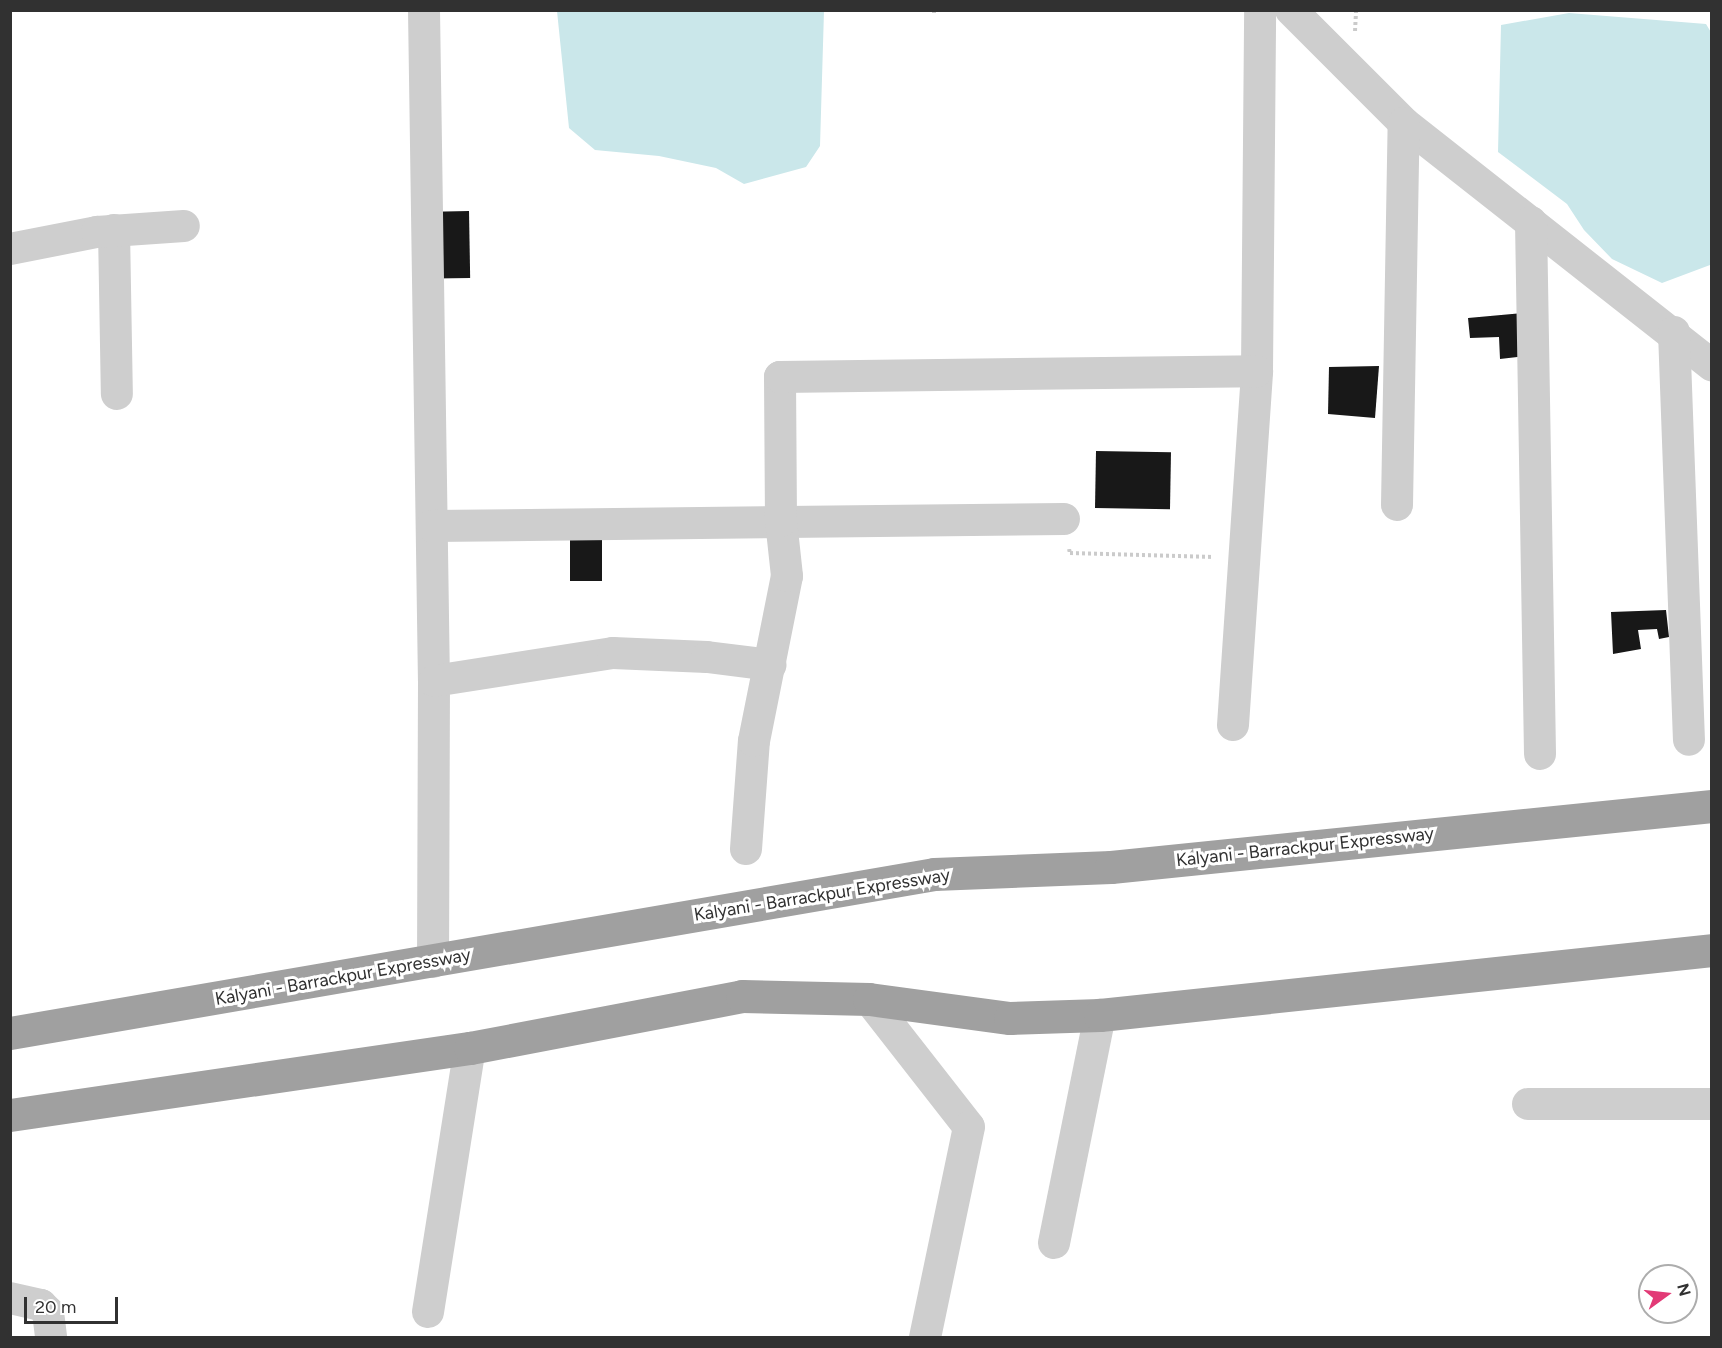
<!DOCTYPE html>
<style>
body{margin:0}
#map{position:relative;width:1722px;height:1348px;overflow:hidden;background:#fff;font-family:Figtree,sans-serif}
div>[style]{position:absolute}
[style*='--x']{left:calc(var(--x)*1px);top:calc(var(--y)*1px);width:calc(var(--w)*1px);rotate:calc(var(--a)*1deg)}
.water>*{inset:0;background:#cae7ea}
.building>*{inset:0;background:#181818;transform-origin:0 0}
.path>*{height:4px;margin-top:-2px;transform-origin:0;background:repeating-linear-gradient(90deg,#cbcbcb 0 3px,transparent 0 6px)}
.minor>*{height:32px;margin:-16px;padding:0 16px;transform-origin:16px;border-radius:16px;background:#cecece}
.trunk>*{height:33px;margin:-16.5px;padding:0 16.5px;transform-origin:16.5px;border-radius:16.5px;background:#a0a0a0}
span{translate:-50% -50%;white-space:nowrap;text-align:center;line-height:1.15;-webkit-text-stroke:6px #fff;paint-order:stroke}
.street-label{font-size:18px;color:#313131}
.frame{position:absolute;inset:0;border:12px solid #313131;pointer-events:none}
.north{position:absolute;left:1638px;top:1264px;width:60px;height:60px;box-sizing:border-box;background:#fff;border:2px solid #adadad;border-radius:50%;rotate:75deg;font-size:16px;font-weight:700;line-height:24px;text-align:center;color:#313131}
.north::after{content:'';display:block;margin:auto;width:21px;height:27px;background:#e23a76;clip-path:polygon(50% 0,100% 100%,50% 72%,0 100%)}
.scale{position:absolute;left:24px;top:1297px;width:94px;height:27px;box-sizing:border-box;border:3px solid #313131;border-top:0;padding-left:8px;font-size:18px;line-height:21px;white-space:nowrap;color:#313131;-webkit-text-stroke:4px #fff;paint-order:stroke}
</style>
<div id="map">
<div class="water">
<div style="clip-path:polygon(557px 11px,824px 11px,820px 146px,806px 167px,744px 184px,716px 168px,659px 156px,595px 150px,569px 128px)"></div>
<div style="clip-path:polygon(1569px 13px,1706px 24px,1712px 34px,1710px 265px,1662px 283px,1612px 259px,1584px 230px,1567px 204px,1498px 152px,1501px 25px)"></div>
</div>
<div class="building">
<div style="left:469px;top:211px;width:67px;height:36px;rotate:89deg"></div>
<div style="clip-path:polygon(1523px 313px,1527px 356px,1500px 359px,1499px 337px,1470px 338px,1468px 318px)"></div>
<div style="clip-path:polygon(1379px 366px,1375px 418px,1328px 414px,1329px 367px)"></div>
<div style="left:1096px;top:451px;width:75px;height:57px;rotate:1deg"></div>
<div style="left:570px;top:532px;width:32px;height:49px"></div>
<div style="clip-path:polygon(1666px 610px,1669px 637px,1659px 639px,1657px 629px,1638px 630px,1641px 649px,1613px 654px,1611px 612px)"></div>
</div>
<div class="path">
<div style="--x:934;--y:10;--w:3;--a:90"></div>
<div style="--x:1355;--y:31;--w:21;--a:-87"></div>
<div style="--x:1069;--y:549;--w:4;--a:76"></div>
<div style="--x:1070;--y:553;--w:144;--a:1.6"></div>
</div>
<div class="minor">
<div style="--x:424;--y:10;--w:671;--a:89.15"></div>
<div style="--x:434;--y:681;--w:281;--a:90.2"></div>
<div style="--x:1291;--y:10;--w:160;--a:45"></div>
<div style="--x:1404;--y:123;--w:392;--a:38.2"></div>
<div style="--x:1531;--y:222;--w:532;--a:89.03"></div>
<div style="--x:114;--y:230;--w:164;--a:89"></div>
<div style="--x:10;--y:249;--w:89;--a:-11.1"></div>
<div style="--x:97;--y:232;--w:87;--a:-3.9"></div>
<div style="--x:1674;--y:332;--w:408;--a:87.9"></div>
<div style="--x:1397;--y:505;--w:382;--a:-89"></div>
<div style="--x:432;--y:526;--w:632;--a:-0.63"></div>
<div style="--x:434;--y:681;--w:181;--a:-8.9"></div>
<div style="--x:613;--y:653;--w:94;--a:2.4"></div>
<div style="--x:707;--y:657;--w:64;--a:7.2"></div>
<div style="--x:1233;--y:725;--w:355;--a:-86.1"></div>
<div style="--x:1257;--y:371;--w:361;--a:-89.5"></div>
<div style="--x:746;--y:849;--w:108;--a:-85.8"></div>
<div style="--x:754;--y:741;--w:168;--a:-78.7"></div>
<div style="--x:787;--y:576;--w:55;--a:-96.2"></div>
<div style="--x:781;--y:521;--w:144;--a:-90.4"></div>
<div style="--x:780;--y:377;--w:477;--a:-0.7"></div>
<div style="--x:869;--y:999;--w:162;--a:52"></div>
<div style="--x:969;--y:1127;--w:216;--a:101.8"></div>
<div style="--x:1528;--y:1104;--w:184;--a:0"></div>
<div style="--x:1054;--y:1243;--w:233;--a:-78.6"></div>
<div style="--x:10;--y:1298;--w:32;--a:13"></div>
<div style="--x:41;--y:1305;--w:10;--a:45"></div>
<div style="--x:48;--y:1312;--w:26;--a:83"></div>
<div style="--x:428;--y:1312;--w:267;--a:-81"></div>
</div>
<div class="trunk">
<div style="--x:10;--y:1033;--w:938;--a:-9.76"></div>
<div style="--x:934;--y:874;--w:177;--a:-2.3"></div>
<div style="--x:1111;--y:867;--w:604;--a:-5.8"></div>
<div style="--x:10;--y:1115;--w:465;--a:-8.3"></div>
<div style="--x:470;--y:1048;--w:277;--a:-10.8"></div>
<div style="--x:742;--y:996;--w:127;--a:1.4"></div>
<div style="--x:869;--y:999;--w:142;--a:7.7"></div>
<div style="--x:1010;--y:1018;--w:90;--a:-1.9"></div>
<div style="--x:1100;--y:1015;--w:615;--a:-6.06"></div>
</div>
<div class="street-label">
<span style="left:1305px;top:847px;rotate:-6deg">Kalyani - Barrackpur Expressway</span>
<span style="left:822px;top:895px;rotate:-9deg">Kalyani - Barrackpur Expressway</span>
<span style="left:343px;top:977px;rotate:-10deg">Kalyani - Barrackpur Expressway</span>
</div>
<div class="frame"></div>
<div class="north">N</div>
<div class="scale">20 m</div>
</div>
